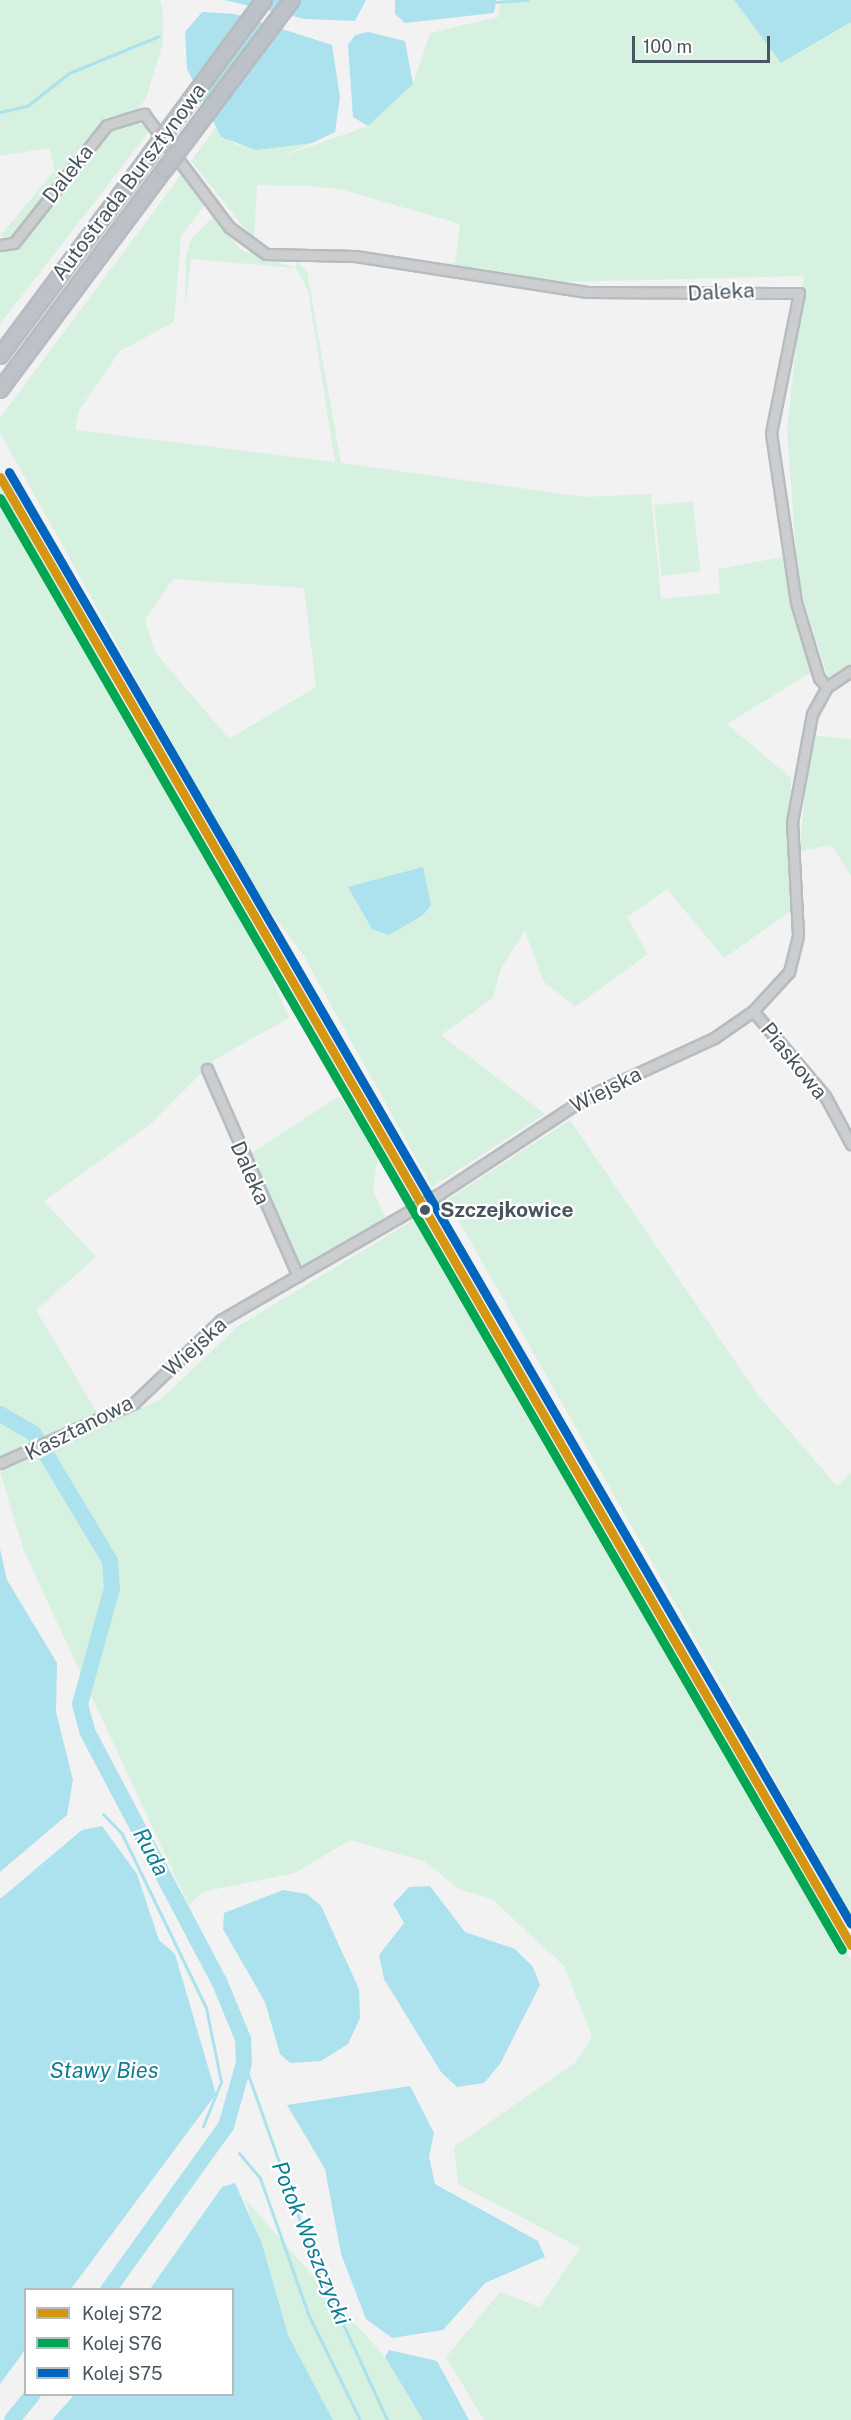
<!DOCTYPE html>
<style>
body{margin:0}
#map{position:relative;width:851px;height:2420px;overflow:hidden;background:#f2f2f2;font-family:"Public Sans",sans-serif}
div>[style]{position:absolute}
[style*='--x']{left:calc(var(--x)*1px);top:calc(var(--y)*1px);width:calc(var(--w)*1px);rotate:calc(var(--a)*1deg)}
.green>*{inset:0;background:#d6f1e0;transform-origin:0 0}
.water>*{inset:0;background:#abe2ee}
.stream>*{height:3px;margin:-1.5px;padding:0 1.5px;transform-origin:1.5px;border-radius:1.5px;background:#abe2ee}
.river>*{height:16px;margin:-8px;padding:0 8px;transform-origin:8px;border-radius:8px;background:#abe2ee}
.roads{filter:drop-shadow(2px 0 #b7bcc1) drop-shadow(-2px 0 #b7bcc1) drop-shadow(0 2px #b7bcc1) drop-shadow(0 -2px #b7bcc1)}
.minor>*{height:9px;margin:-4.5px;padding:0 4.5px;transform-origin:4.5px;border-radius:4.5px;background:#cbcdcf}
.highway>*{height:14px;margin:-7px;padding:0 7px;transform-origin:7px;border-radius:7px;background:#bcc2c7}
.bridges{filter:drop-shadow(2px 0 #b7bcc1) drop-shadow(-2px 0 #b7bcc1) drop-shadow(0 2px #b7bcc1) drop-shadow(0 -2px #b7bcc1)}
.highway-bridge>*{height:14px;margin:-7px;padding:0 7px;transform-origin:7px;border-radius:7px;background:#bcc2c7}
.rail-1>*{height:9px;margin:-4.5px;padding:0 4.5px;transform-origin:4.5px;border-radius:4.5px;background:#d49613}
.rail-2>*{height:9px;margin:-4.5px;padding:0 4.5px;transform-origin:4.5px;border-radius:4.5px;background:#00a651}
.rail-3>*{height:9px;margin:-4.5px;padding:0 4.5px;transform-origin:4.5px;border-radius:4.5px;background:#0065bd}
.dots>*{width:16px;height:16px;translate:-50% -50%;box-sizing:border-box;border:3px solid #fff;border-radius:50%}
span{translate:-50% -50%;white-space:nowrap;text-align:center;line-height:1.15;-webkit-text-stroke:4.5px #fff;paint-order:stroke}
.street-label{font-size:21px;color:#48555e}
.stop-label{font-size:21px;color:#48555e;font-weight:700}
.left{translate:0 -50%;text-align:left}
.water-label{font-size:22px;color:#0d7d96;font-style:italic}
.legend{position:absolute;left:24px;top:2288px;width:210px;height:108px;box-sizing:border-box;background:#fff;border:2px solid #b6bbbf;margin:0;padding:8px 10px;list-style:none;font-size:18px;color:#48555e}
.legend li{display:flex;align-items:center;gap:12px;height:30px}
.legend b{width:30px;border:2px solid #b6bbbf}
.scale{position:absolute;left:632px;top:36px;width:138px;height:27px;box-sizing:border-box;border:3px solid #48555e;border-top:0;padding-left:8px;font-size:18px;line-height:21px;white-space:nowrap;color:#48555e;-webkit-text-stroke:4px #fff;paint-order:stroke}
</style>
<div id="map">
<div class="green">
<div style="clip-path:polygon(0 0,160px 0,163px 13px,163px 43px,146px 98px,138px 110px,105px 118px,11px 239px,0 236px,55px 170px,49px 148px,0 156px)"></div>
<div style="clip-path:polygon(501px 0,734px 0,781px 63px,851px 22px,851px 666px,828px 678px,798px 583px,787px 428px,804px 276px,565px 282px,462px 269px,434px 264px,455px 263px,460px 224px,340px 189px,308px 186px,257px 185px,254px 240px,191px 161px,217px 126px,236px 145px,312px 143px,275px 159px,368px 126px,413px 84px,430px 33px,498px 17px)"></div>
<div style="clip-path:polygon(133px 121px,152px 128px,0 324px,0 249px,16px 248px,100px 141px,111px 129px)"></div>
<div style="clip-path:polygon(evenodd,183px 172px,206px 203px,181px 236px,174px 322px,120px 351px,79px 410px,75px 430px,335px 462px,308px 290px,296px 268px,191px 259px,185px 311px,186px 257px,191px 239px,213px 217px,241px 250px,296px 268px,296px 260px,307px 272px,341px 463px,585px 497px,651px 494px,661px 599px,720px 593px,718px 569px,782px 557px,812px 672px,727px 724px,791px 778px,791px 911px,724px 958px,667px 889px,627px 917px,648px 954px,575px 1007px,544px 982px,525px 931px,501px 968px,493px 998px,441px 1035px,545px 1114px,432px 1187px,302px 953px,252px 887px,0 433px,0 418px,183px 172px,173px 579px,304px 588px,316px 687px,229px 739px,155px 652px,145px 620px,173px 579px)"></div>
<div style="clip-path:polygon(0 484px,249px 923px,289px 1018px,214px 1060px,152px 1123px,44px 1201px,96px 1257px,36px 1310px,97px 1413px,0 1456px)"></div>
<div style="left:693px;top:501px;width:71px;height:39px;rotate:84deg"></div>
<div style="clip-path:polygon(809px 735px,851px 739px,851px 877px,832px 845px,800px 851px)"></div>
<div style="clip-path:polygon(339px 1096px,378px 1154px,373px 1190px,385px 1217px,299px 1268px,244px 1158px)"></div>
<div style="clip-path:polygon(570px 1120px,758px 1395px,837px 1486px,851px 1473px,851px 1914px,447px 1200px)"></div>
<div style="clip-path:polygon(420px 1216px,851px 1960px,851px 2420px,484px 2420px,446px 2357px,500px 2292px,540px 2307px,580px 2248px,458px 2184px,454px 2147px,575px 2063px,592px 2037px,564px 1966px,492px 1899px,459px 1889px,424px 1861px,350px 1840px,295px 1873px,202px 1892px,189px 1906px,24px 1551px,0 1472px,161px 1399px,237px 1327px)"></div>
<div style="clip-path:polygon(245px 2199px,385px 2357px,423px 2420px,333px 2420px,288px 2335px)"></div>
</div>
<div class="water">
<div style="clip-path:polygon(224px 0,366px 0,355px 21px,305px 19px)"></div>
<div style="clip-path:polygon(395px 0,496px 0,496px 2px,494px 13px,405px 23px,395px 14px)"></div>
<div style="clip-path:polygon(734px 0,851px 0,851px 22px,781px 63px)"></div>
<div style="clip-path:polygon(202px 12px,235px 14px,332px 45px,340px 97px,335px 132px,312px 143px,256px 150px,221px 137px,187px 69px,185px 32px)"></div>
<div style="clip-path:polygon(368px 32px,405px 41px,413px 84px,368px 126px,353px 117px,348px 45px,355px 35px)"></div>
<div style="clip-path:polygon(423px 867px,431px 905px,423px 915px,389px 935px,372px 929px,348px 887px)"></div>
<div style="clip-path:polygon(0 1549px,7px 1580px,57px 1663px,56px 1712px,73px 1780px,67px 1815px,0 1872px)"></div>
<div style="clip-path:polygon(102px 1826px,137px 1874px,159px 1940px,175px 1954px,216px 2094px,71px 2289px,26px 2290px,25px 2350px,0 2384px,0 1899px,82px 1830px)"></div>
<div style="clip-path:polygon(430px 1886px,465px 1932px,515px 1949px,533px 1967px,540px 1985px,500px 2064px,484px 2083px,457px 2087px,441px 2072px,384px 1979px,379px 1955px,404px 1923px,393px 1904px,409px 1887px)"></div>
<div style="clip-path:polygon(283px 1890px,307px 1894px,321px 1906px,359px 1989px,360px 2018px,348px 2044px,321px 2061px,290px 2063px,280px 2054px,265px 2002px,223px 1929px,224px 1913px)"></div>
<div style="clip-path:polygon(410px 2086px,434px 2133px,429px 2157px,435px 2184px,538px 2241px,545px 2257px,485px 2283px,443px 2330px,392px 2338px,366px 2319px,341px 2254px,325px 2169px,287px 2105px)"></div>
<div style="clip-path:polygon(235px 2183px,262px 2244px,288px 2335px,333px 2420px,52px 2420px,74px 2395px,232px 2394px,232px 2290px,150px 2289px,222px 2187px)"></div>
<div style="clip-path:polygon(389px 2350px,437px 2361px,469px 2420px,423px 2420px,385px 2357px)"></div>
</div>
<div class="stream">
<div style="--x:496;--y:2;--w:32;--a:-4"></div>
<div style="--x:0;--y:112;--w:28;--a:-13"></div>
<div style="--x:27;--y:106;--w:53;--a:-38.2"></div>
<div style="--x:69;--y:73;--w:97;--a:-22.3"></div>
<div style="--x:103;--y:1814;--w:28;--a:46"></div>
<div style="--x:122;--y:1834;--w:193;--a:64.2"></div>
<div style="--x:206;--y:2008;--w:76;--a:78.5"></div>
<div style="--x:221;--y:2082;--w:48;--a:112.2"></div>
<div style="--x:244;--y:2063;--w:210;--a:70.5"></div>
<div style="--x:314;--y:2261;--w:175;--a:65.3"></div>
<div style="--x:239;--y:2153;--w:33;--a:50"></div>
<div style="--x:260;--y:2178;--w:146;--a:70.5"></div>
<div style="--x:309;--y:2316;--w:116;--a:63.9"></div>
</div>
<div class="river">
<div style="--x:0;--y:1414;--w:39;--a:30"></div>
<div style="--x:34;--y:1434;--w:148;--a:59.1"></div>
<div style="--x:110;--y:1561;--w:27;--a:86"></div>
<div style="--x:112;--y:1588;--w:120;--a:105.4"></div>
<div style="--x:80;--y:1704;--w:28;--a:75"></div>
<div style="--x:87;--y:1731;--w:283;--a:62.2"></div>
<div style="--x:219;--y:1981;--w:63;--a:67.5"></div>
<div style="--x:243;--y:2039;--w:24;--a:88"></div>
<div style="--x:244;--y:2063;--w:66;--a:105.9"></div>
<div style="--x:226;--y:2126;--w:202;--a:125.7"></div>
<div style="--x:12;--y:2420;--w:33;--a:-51"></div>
</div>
<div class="roads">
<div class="minor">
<div style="--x:0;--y:245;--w:14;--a:-8"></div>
<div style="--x:14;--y:243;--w:150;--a:-51.8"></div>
<div style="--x:107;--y:125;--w:39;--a:-17"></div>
<div style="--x:144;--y:114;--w:141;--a:53"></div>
<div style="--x:229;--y:227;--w:46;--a:36.1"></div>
<div style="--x:266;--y:254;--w:89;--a:1.3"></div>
<div style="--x:355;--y:256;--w:235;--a:8.8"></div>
<div style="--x:587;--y:292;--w:212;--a:0.3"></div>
<div style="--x:799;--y:293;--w:143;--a:101.3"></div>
<div style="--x:771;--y:433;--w:171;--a:81.6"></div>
<div style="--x:796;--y:602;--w:79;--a:73.2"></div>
<div style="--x:819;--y:678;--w:12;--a:48"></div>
<div style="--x:753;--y:1011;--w:111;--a:49.7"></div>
<div style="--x:825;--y:1096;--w:55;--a:61.6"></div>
<div style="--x:207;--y:1069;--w:226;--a:66.3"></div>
<div style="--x:0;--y:1463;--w:147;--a:-24.1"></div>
<div style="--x:134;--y:1403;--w:120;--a:-43.7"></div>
<div style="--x:221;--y:1320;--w:252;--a:-30"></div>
<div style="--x:439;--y:1194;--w:178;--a:-33.3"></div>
<div style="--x:588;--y:1096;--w:139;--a:-24.7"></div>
<div style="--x:714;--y:1038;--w:47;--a:-34.7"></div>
<div style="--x:753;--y:1011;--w:53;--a:-47.3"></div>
<div style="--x:789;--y:972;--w:38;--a:-76"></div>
<div style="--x:798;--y:935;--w:113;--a:-93"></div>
<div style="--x:792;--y:822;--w:110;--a:-79.5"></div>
<div style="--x:812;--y:714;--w:31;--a:-61"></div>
<div style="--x:827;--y:687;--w:29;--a:-34"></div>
</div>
<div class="highway">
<div style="--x:0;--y:356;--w:249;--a:-53.3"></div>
<div style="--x:0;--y:390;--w:276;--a:-53.3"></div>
</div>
</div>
<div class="bridges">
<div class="highway-bridge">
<div style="--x:149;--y:156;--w:194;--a:-53.6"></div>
<div style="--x:165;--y:169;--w:211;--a:-53.1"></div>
</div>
</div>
<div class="rail-1">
<div style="--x:0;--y:477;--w:1697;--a:59.9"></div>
</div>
<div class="rail-2">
<div style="--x:0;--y:498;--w:1678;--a:59.89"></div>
</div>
<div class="rail-3">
<div style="--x:9;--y:472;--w:1678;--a:59.89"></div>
</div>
<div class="dots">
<div style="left:425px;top:1210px;background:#48555e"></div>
</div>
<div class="street-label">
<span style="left:68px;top:174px;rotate:-52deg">Daleka</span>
<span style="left:129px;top:182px;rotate:-53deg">Autostrada Bursztynowa</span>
<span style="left:721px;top:292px;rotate:-3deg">Daleka</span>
<span style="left:794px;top:1061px;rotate:51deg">Piaskowa</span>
<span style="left:606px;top:1090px;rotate:-27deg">Wiejska</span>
<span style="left:250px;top:1173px;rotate:66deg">Daleka</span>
<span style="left:195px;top:1347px;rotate:-42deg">Wiejska</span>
<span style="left:79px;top:1428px;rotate:-27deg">Kasztanowa</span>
</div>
<div class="stop-label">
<span class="left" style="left:440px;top:1210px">Szczejkowice</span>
</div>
<div class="water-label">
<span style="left:151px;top:1852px;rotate:62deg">Ruda</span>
<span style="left:104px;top:2071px">Stawy Bies</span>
<span style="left:311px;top:2243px;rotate:68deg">Potok Woszczycki</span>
</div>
<ul class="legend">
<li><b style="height:8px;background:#d49613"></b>Kolej S72</li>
<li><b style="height:8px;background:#00a651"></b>Kolej S76</li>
<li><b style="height:8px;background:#0065bd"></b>Kolej S75</li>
</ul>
<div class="scale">100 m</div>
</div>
